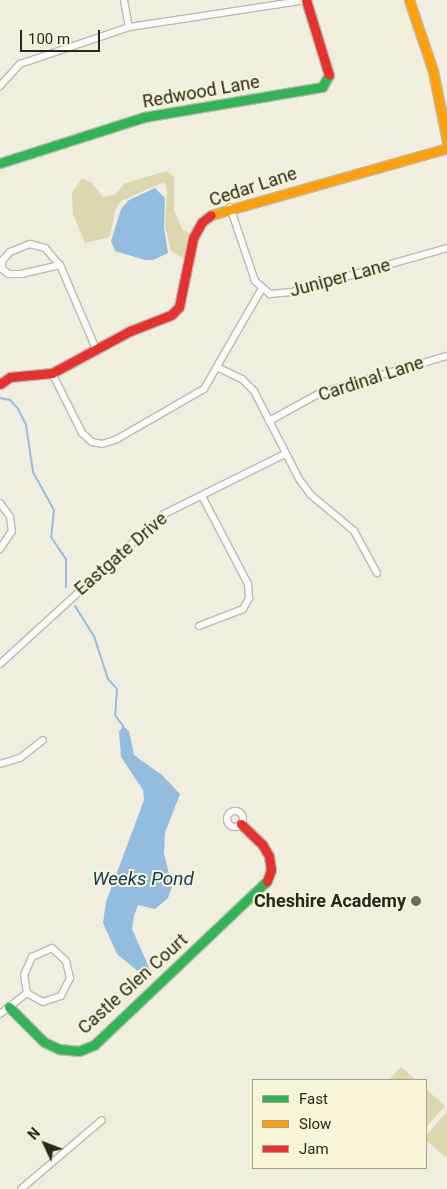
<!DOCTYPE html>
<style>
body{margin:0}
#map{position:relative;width:447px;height:1189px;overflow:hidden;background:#f0eedf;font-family:Roboto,sans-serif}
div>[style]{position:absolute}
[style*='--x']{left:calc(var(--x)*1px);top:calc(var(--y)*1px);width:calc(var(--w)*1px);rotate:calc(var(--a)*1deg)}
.green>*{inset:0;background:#ddd7b0}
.water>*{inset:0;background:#94bcdf}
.stream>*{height:2px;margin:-1px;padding:0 1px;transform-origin:1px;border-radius:1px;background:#94bcdf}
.roads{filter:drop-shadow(1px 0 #bcbaae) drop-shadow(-1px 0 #bcbaae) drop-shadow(0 1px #bcbaae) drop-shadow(0 -1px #bcbaae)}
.street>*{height:6px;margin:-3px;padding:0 3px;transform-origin:3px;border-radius:3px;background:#fdfcfa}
.street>.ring{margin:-3px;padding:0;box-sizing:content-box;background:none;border:6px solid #fdfcfa;border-radius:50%}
.fast>*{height:9px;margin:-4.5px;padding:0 4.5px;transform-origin:4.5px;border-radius:4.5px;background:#30b455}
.slow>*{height:9px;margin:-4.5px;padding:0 4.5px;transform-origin:4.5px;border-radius:4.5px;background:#ff9f0a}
.jam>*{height:9px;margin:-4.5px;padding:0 4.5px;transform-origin:4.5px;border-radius:4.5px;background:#e5322d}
.dots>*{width:14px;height:14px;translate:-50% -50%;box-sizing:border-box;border:2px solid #f8f4d7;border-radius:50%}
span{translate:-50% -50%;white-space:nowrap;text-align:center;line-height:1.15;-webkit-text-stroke:4px #f8f4d7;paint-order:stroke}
.street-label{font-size:18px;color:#29271c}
.poi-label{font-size:18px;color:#29271c;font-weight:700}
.right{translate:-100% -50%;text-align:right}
.water-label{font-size:19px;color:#133e63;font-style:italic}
.legend{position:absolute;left:252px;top:1079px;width:175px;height:90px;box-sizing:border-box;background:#f8f4d7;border:1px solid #a5a28c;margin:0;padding:6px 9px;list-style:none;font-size:15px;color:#29271c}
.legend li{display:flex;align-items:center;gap:10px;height:25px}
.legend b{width:25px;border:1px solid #a5a28c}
.north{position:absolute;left:20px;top:1119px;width:50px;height:50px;-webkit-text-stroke:4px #f8f4d7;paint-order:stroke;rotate:313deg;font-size:14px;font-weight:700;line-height:20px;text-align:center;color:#29271c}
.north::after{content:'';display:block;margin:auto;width:18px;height:22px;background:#29271c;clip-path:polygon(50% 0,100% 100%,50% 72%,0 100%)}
.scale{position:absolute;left:20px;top:30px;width:80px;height:22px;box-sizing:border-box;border:2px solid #29271c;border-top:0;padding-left:6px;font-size:15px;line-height:18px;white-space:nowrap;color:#29271c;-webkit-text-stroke:4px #f8f4d7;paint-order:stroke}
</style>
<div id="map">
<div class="green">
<div style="clip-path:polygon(167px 171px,174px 177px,174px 210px,182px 229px,191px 234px,186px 260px,171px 251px,165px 227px,167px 189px,164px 182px,121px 201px,115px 211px,110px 237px,85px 243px,73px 214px,72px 193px,82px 178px,92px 183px,103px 197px,116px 194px,125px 183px)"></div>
<div style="clip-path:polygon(401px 1067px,416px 1080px,389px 1080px)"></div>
<div style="clip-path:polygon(426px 1089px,445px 1106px,426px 1127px)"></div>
<div style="clip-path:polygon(447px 1112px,447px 1155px,445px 1157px,426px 1140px,426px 1135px)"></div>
</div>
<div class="water">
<div style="clip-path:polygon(155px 188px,165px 198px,164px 228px,168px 253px,153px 260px,145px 260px,115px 251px,111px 241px,121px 209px,129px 200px)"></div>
<div style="clip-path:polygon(123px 726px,129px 731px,134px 755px,162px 775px,180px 794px,165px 833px,164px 853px,172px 887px,168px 898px,155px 909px,138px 905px,134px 916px,132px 929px,152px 974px,146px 978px,117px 954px,103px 923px,106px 902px,144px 800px,143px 790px,121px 757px,119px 732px)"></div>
</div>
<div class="stream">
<div style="--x:0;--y:398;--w:10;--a:11"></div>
<div style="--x:10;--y:400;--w:12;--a:48"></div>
<div style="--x:18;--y:409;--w:18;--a:63"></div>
<div style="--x:26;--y:425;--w:48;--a:81.5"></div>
<div style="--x:33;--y:472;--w:43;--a:61.1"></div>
<div style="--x:54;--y:510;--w:27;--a:96"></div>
<div style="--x:51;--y:537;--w:27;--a:56"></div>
<div style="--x:66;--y:559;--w:28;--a:90"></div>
<div style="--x:75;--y:606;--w:36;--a:58"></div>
<div style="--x:94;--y:636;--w:45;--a:72"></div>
<div style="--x:108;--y:679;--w:13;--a:48"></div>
<div style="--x:117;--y:689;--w:26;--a:94"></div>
<div style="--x:115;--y:715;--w:14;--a:54"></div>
</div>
<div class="roads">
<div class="street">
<div style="--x:124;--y:0;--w:27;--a:80"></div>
<div style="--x:0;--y:86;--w:30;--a:-48"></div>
<div style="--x:20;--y:64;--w:115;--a:-18.7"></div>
<div style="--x:129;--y:27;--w:180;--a:-8.6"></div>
<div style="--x:230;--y:207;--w:78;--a:71.3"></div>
<div style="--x:255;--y:281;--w:20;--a:41"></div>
<div style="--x:270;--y:294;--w:22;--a:-5"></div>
<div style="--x:292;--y:292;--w:161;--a:-15.8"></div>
<div style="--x:30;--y:244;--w:16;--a:15"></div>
<div style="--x:45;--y:248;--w:23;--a:49"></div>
<div style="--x:60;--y:265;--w:39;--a:167"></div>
<div style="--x:22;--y:274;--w:13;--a:180"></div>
<div style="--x:9;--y:274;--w:9;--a:-144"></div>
<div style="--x:2;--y:269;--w:8;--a:-90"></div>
<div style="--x:2;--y:261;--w:12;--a:-48"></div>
<div style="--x:10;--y:252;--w:22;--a:-22"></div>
<div style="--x:60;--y:265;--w:91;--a:66.8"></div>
<div style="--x:219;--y:368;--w:25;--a:26"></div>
<div style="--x:242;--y:379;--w:17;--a:45"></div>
<div style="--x:254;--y:391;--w:99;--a:62.9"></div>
<div style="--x:299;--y:479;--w:20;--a:53"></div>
<div style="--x:311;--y:495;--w:56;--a:39.9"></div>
<div style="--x:354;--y:531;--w:48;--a:61.3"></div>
<div style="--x:52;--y:373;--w:67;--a:63.4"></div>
<div style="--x:82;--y:433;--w:13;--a:42"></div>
<div style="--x:92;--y:442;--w:10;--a:11"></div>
<div style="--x:102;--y:444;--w:16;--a:-18"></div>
<div style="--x:117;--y:439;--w:100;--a:-29.9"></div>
<div style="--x:204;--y:389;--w:114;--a:-60.1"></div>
<div style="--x:269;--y:421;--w:60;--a:-28.7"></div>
<div style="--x:322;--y:392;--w:130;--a:-16.1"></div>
<div style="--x:0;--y:503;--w:17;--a:54"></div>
<div style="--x:10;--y:517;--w:14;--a:82"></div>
<div style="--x:12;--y:531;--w:22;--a:124"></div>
<div style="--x:199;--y:626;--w:47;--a:-21.1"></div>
<div style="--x:243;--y:609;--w:13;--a:-61"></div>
<div style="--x:249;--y:598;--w:14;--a:-94"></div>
<div style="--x:248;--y:584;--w:99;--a:-117.6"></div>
<div style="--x:0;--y:664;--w:222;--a:-42.4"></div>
<div style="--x:164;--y:514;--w:135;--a:-26.4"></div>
<div style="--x:0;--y:764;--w:21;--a:-17"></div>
<div style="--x:20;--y:758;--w:29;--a:-38"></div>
<div class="ring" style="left:227px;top:811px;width:10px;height:10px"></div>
<div style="--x:52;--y:948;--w:19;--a:43"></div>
<div style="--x:66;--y:961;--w:17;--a:77"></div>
<div style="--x:70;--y:978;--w:20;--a:117"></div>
<div style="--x:61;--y:996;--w:19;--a:162"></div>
<div style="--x:43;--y:1002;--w:18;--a:-151"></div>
<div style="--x:27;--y:993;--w:18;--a:-99"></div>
<div style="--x:24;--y:975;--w:20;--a:-66"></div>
<div style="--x:32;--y:957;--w:22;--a:-24"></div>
<div style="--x:0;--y:1014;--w:34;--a:-38"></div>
<div style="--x:21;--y:1189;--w:106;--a:-40.4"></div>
</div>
<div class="fast">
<div style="--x:0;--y:163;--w:151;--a:-17.7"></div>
<div style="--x:144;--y:117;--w:181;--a:-9.6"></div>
<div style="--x:322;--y:87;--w:14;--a:-60"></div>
<div style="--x:9;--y:1007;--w:49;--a:45"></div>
<div style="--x:44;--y:1042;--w:17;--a:25"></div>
<div style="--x:59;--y:1049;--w:20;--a:6"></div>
<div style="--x:79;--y:1051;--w:16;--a:-22"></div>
<div style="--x:94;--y:1045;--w:238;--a:-43.5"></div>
</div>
<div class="slow">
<div style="--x:409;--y:0;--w:75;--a:71.3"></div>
<div style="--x:433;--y:71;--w:71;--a:78.7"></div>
<div style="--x:211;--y:215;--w:245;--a:-15.8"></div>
</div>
<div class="jam">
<div style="--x:306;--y:0;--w:78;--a:73"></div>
<div style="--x:0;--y:384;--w:12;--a:-35"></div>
<div style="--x:10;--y:377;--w:42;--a:-5.4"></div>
<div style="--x:52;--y:373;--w:89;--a:-28.3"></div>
<div style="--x:130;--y:331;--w:44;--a:-21.3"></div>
<div style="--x:171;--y:315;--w:11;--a:-45"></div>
<div style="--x:179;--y:307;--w:70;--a:-78.5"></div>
<div style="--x:193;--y:238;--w:18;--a:-61"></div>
<div style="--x:202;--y:222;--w:11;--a:-38"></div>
<div style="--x:241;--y:824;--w:29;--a:44"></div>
<div style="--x:262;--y:844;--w:14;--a:60"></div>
<div style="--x:269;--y:856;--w:14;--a:82"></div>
<div style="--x:271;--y:870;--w:12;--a:110"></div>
</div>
</div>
<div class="dots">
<div style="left:416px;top:901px;background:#6f6d60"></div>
</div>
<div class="street-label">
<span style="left:201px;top:92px;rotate:-10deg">Redwood Lane</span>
<span style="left:253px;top:187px;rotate:-18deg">Cedar Lane</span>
<span style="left:340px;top:278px;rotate:-15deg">Juniper Lane</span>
<span style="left:371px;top:379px;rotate:-18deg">Cardinal Lane</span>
<span style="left:121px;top:554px;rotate:-41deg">Eastgate Drive</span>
<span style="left:133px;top:984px;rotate:-42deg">Castle Glen Court</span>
</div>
<div class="poi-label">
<span class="right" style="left:406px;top:901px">Cheshire Academy</span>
</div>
<div class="water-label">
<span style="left:143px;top:879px">Weeks Pond</span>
</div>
<ul class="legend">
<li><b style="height:6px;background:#30b455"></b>Fast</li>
<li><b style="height:6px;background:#ff9f0a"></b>Slow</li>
<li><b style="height:6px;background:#e5322d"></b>Jam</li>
</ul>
<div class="north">N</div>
<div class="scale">100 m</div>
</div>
